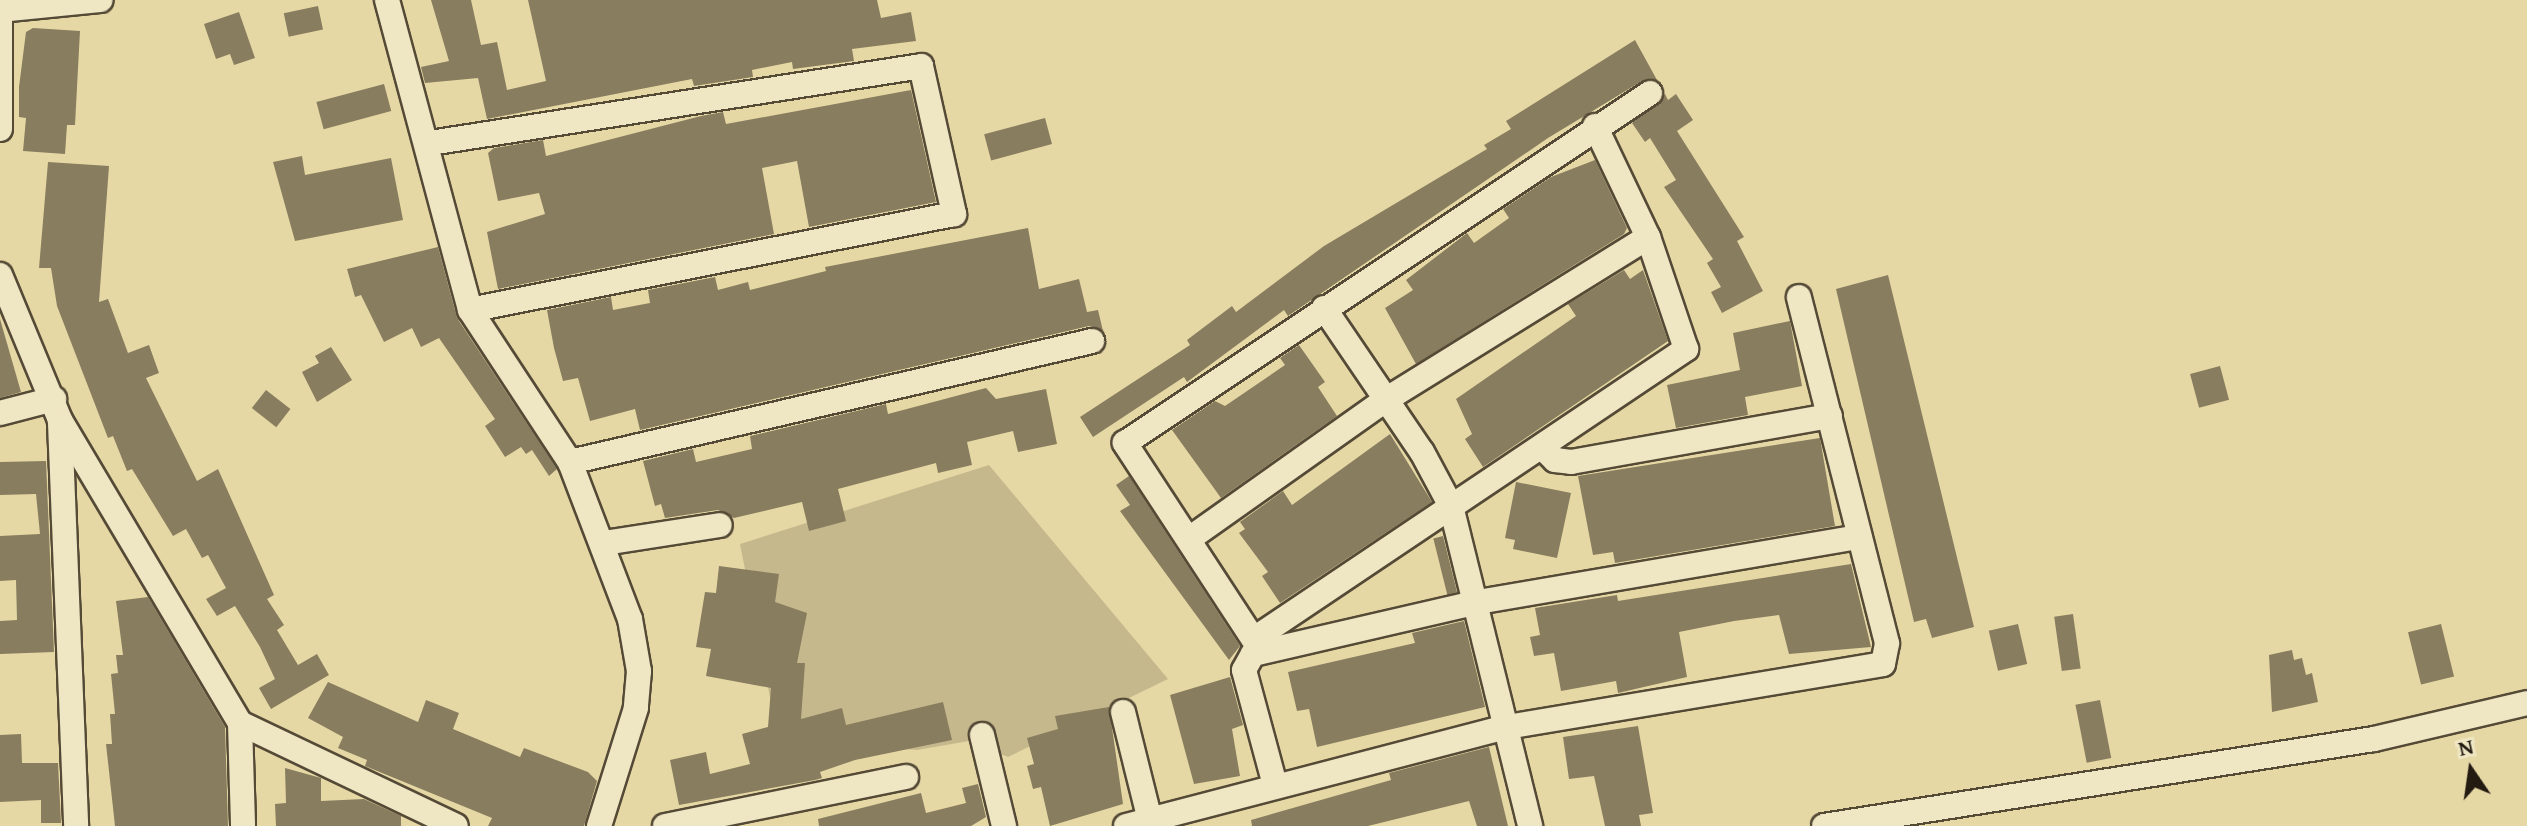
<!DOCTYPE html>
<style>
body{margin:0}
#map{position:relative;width:2527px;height:826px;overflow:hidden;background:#e6d8a5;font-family:"Gentium Book Plus",serif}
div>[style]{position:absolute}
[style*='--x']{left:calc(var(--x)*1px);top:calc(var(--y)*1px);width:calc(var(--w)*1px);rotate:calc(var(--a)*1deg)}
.green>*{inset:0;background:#c5b88c}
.building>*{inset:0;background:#887d5e;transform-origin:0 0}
.roads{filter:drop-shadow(2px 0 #544a36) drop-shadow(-2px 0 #544a36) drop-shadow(0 2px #544a36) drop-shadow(0 -2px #544a36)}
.minor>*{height:24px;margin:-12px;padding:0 12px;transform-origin:12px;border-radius:12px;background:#efe6c4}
span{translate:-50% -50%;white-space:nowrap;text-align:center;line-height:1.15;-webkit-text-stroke:6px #efe6c4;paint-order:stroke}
.north{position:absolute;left:2431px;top:730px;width:80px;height:80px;-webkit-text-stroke:6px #efe6c4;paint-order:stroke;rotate:347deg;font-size:22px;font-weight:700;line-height:32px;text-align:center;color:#231a11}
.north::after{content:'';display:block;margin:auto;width:28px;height:36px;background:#231a11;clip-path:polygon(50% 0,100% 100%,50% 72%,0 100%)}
</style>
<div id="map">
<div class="green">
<div style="clip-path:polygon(989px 465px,1168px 679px,1008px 757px,969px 741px,917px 750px,778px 738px,740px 544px)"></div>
</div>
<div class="building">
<div style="clip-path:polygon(431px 0,471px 0,481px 45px,497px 42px,507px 90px,546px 81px,528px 0,877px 0,881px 18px,911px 12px,916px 41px,852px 49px,854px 61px,793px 69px,792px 62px,752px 70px,753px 77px,694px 86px,692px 79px,487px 119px,478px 78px,425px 83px,421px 67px,449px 61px)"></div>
<div style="left:318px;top:6px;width:24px;height:35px;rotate:78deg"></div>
<div style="clip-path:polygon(239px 12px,255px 58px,234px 65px,230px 54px,216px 59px,204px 24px)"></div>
<div style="clip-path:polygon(33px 28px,80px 31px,75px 125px,67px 125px,65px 154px,23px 151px,26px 118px,19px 117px,19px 87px,26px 32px)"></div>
<div style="clip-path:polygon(1635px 40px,1657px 80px,1642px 81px,1548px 138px,1288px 316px,1284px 310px,1187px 382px,1184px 377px,1093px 437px,1080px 417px,1190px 345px,1187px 340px,1232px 306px,1236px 312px,1324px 246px,1487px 149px,1484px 145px,1511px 129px,1506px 121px)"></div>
<div style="left:384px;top:84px;width:28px;height:70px;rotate:75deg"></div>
<div style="clip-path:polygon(911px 90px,936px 202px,809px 227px,797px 161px,762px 168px,774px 234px,498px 289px,487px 232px,545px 214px,539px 193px,498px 201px,488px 153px,494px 148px,543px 140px,546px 156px,701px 116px,723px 112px,726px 124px)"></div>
<div style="clip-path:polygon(1665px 94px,1668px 100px,1676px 94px,1693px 120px,1677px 131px,1744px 237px,1737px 241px,1763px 291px,1722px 313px,1711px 292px,1721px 287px,1707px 263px,1713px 259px,1664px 187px,1676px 180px,1650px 138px,1645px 142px,1632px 123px)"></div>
<div style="left:1045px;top:118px;width:27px;height:63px;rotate:75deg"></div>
<div style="clip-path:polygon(302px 156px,305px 175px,391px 158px,403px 220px,295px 241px,273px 162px)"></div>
<div style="clip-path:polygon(1595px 160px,1627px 228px,1624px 234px,1416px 364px,1385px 308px,1413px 290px,1406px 280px,1467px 233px,1474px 243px,1509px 218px,1503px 209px,1551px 177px)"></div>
<div style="clip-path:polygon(48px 162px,109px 166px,99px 302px,108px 299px,128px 353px,149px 345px,159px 373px,146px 378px,197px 481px,218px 469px,274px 595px,267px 599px,284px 625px,277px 630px,298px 665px,317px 654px,329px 675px,271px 709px,259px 688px,275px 679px,260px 647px,235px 606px,217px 616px,206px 599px,226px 588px,208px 555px,202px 558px,186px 529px,173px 536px,132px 469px,127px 471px,113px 436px,108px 438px,57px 306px,51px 268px,39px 268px)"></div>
<div style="clip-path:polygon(1028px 228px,1039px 289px,1079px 279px,1087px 312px,1098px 310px,1103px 331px,1089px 326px,640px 430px,635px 409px,590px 421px,578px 378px,563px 381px,554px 348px,547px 310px,611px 297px,613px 310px,650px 303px,648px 290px,715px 277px,718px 290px,748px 282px,750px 290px,826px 271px,825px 267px)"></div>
<div style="clip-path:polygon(438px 247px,457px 318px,557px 469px,549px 476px,532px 450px,526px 454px,521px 447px,505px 457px,485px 426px,495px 419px,439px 338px,421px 347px,412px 328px,384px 342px,361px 295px,355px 297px,347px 269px)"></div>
<div style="clip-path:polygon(1624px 270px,1630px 279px,1643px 270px,1668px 341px,1483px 467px,1465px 439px,1472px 434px,1456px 399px,1576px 316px,1568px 304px)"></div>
<div style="clip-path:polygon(1888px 275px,1974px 627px,1932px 638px,1926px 619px,1914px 622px,1836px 289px)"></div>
<div style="clip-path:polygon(0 319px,21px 392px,0 398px)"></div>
<div style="clip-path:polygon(1790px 321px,1802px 386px,1745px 397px,1748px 415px,1676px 428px,1667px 385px,1740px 370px,1733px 333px)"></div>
<div style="clip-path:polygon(1299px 345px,1325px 382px,1318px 387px,1337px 416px,1221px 498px,1172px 430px,1215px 401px,1225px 406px,1285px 365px,1280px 358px)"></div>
<div style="clip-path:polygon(331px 347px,352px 380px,317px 402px,302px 372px,319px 363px,315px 356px)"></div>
<div style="left:2220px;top:366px;width:35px;height:31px;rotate:75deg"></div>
<div style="clip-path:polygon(986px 388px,996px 399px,1046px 389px,1057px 444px,1018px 452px,1013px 431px,967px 442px,972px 465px,938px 473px,936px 463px,838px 489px,846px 521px,809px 531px,802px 502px,734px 518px,718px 510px,665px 518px,661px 504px,655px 506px,643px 461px,693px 449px,696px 462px,752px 449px,750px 436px,886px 404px,888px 414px)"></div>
<div style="left:266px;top:390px;width:31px;height:23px;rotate:38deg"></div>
<div style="clip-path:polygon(1390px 434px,1432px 502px,1280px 603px,1262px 576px,1268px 572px,1239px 533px,1245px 529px,1240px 522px,1283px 491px,1292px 505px)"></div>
<div style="clip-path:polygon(1820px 438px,1835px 526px,1615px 563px,1613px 552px,1593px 555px,1578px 476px)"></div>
<div style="clip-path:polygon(46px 461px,54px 652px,0 654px,0 621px,17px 620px,16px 580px,0 581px,0 536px,40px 534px,36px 494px,0 495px,0 462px)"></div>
<div style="clip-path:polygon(1129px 476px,1240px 646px,1229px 660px,1120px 511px,1130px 505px,1116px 485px)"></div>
<div style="clip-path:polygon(1516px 482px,1571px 493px,1557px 558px,1513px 549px,1515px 540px,1505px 538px)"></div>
<div style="left:1443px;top:536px;width:58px;height:10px;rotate:76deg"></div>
<div style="clip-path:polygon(1851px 564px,1871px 647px,1789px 654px,1779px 615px,1734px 621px,1679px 632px,1687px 677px,1618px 693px,1616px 681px,1561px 691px,1554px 653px,1534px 656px,1530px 637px,1540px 635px,1535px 608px,1617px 595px,1618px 601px)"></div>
<div style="clip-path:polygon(719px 566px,779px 574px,775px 602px,807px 613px,797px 663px,805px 663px,801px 719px,842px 708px,846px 725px,943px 702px,952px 740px,855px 760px,820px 772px,822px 778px,815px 780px,679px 805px,670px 760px,706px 752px,710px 774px,750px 764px,742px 734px,768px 727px,771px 688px,706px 676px,711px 649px,696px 647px,705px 592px,716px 593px)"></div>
<div style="clip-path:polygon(148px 597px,225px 727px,228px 826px,115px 826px,106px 744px,112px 744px,110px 714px,115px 714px,111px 674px,118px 673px,116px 655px,123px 655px,116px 601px)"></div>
<div style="left:2073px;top:614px;width:55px;height:19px;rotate:82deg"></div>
<div style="clip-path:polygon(1464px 621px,1485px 707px,1317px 747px,1309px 709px,1297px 711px,1288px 672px,1415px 643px,1412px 633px)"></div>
<div style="left:2018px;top:624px;width:41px;height:30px;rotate:77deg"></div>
<div style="left:2441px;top:624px;width:54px;height:34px;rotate:76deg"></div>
<div style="clip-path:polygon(2292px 650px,2294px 660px,2302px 658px,2306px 675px,2312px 673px,2318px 702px,2272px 712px,2269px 655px)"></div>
<div style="clip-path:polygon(1230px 677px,1243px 725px,1232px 729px,1240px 776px,1194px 784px,1170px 695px)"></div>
<div style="clip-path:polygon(328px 682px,418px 722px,426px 700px,459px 713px,453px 729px,520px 757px,524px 748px,588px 772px,597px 781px,584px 826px,488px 826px,492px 818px,365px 766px,367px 760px,338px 748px,343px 737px,308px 718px)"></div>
<div style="left:2100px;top:700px;width:59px;height:25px;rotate:79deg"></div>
<div style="clip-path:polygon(1109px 707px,1123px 804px,1050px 826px,1041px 787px,1033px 789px,1027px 766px,1034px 764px,1027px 738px,1058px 729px,1055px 716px)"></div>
<div style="clip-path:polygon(1638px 726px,1653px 813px,1639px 815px,1641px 826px,1605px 826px,1594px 776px,1569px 779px,1563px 737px)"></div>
<div style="clip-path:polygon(21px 734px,22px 763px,58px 763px,61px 823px,41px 823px,41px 800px,0 802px,0 735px)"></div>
<div style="clip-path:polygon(1489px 747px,1508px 826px,1477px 826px,1469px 801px,1368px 826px,1252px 826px,1251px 820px,1391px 780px,1389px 773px)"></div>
<div style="clip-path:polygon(285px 768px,321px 778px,321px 801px,364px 799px,401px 816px,401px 826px,276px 826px,275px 804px,286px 803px)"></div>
<div style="clip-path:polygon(978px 784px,986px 817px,971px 826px,819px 826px,818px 819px,921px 793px,926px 813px,966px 803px,962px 788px)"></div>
</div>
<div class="roads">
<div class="minor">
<div style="--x:387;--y:0;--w:321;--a:75"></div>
<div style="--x:470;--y:310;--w:182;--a:56.7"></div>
<div style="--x:570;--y:462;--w:168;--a:69.1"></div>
<div style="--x:630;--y:619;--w:53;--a:80.2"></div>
<div style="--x:639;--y:671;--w:37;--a:95"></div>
<div style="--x:636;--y:708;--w:124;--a:107.4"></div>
<div style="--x:0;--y:3;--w:126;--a:90"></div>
<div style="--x:0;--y:10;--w:101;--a:-5.7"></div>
<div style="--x:430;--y:143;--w:497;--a:-8.9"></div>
<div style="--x:921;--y:66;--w:152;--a:77.4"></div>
<div style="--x:954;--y:214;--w:493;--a:168.8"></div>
<div style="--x:0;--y:275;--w:157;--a:67.5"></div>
<div style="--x:60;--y:420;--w:352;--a:59.3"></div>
<div style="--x:240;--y:723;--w:239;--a:25.5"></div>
<div style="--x:1324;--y:308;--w:174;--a:55.8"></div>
<div style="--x:1422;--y:452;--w:61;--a:61.8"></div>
<div style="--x:1451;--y:506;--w:330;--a:76.1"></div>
<div style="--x:0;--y:413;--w:56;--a:-14.5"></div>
<div style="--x:60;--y:423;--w:403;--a:87.7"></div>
<div style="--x:1542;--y:447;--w:18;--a:45"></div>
<div style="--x:1555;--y:460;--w:16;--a:7"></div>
<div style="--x:1571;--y:462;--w:263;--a:-10.1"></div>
<div style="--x:570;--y:462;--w:536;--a:-13.05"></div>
<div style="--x:1189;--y:539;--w:242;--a:-35.3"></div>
<div style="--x:1387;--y:399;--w:307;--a:-31.8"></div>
<div style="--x:604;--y:543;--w:117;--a:-8.8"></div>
<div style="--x:1257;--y:637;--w:517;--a:-33.87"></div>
<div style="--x:1686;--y:349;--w:118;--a:-108.7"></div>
<div style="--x:1648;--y:237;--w:123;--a:-115.5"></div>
<div style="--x:1261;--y:651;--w:249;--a:-123.2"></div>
<div style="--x:1125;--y:443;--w:631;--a:-33.69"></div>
<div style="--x:1123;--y:712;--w:111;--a:76"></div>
<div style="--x:240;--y:723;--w:103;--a:88.3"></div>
<div style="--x:982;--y:735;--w:94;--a:76.4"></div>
<div style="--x:1275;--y:785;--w:119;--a:-105.1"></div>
<div style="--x:1244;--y:670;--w:18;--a:-61"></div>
<div style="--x:1253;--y:654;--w:231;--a:-13"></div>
<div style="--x:1478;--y:602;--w:387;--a:-9.7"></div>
<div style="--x:665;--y:826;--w:246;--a:-11.5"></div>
<div style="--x:1126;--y:826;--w:394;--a:-14.6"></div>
<div style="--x:1507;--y:727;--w:381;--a:-9.5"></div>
<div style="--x:1883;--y:664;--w:21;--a:-79"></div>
<div style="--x:1887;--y:643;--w:357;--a:-104.3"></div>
<div style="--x:1824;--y:826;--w:557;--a:-8.99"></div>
<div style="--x:2374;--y:739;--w:157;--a:-13.2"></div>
</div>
</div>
<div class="north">N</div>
</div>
